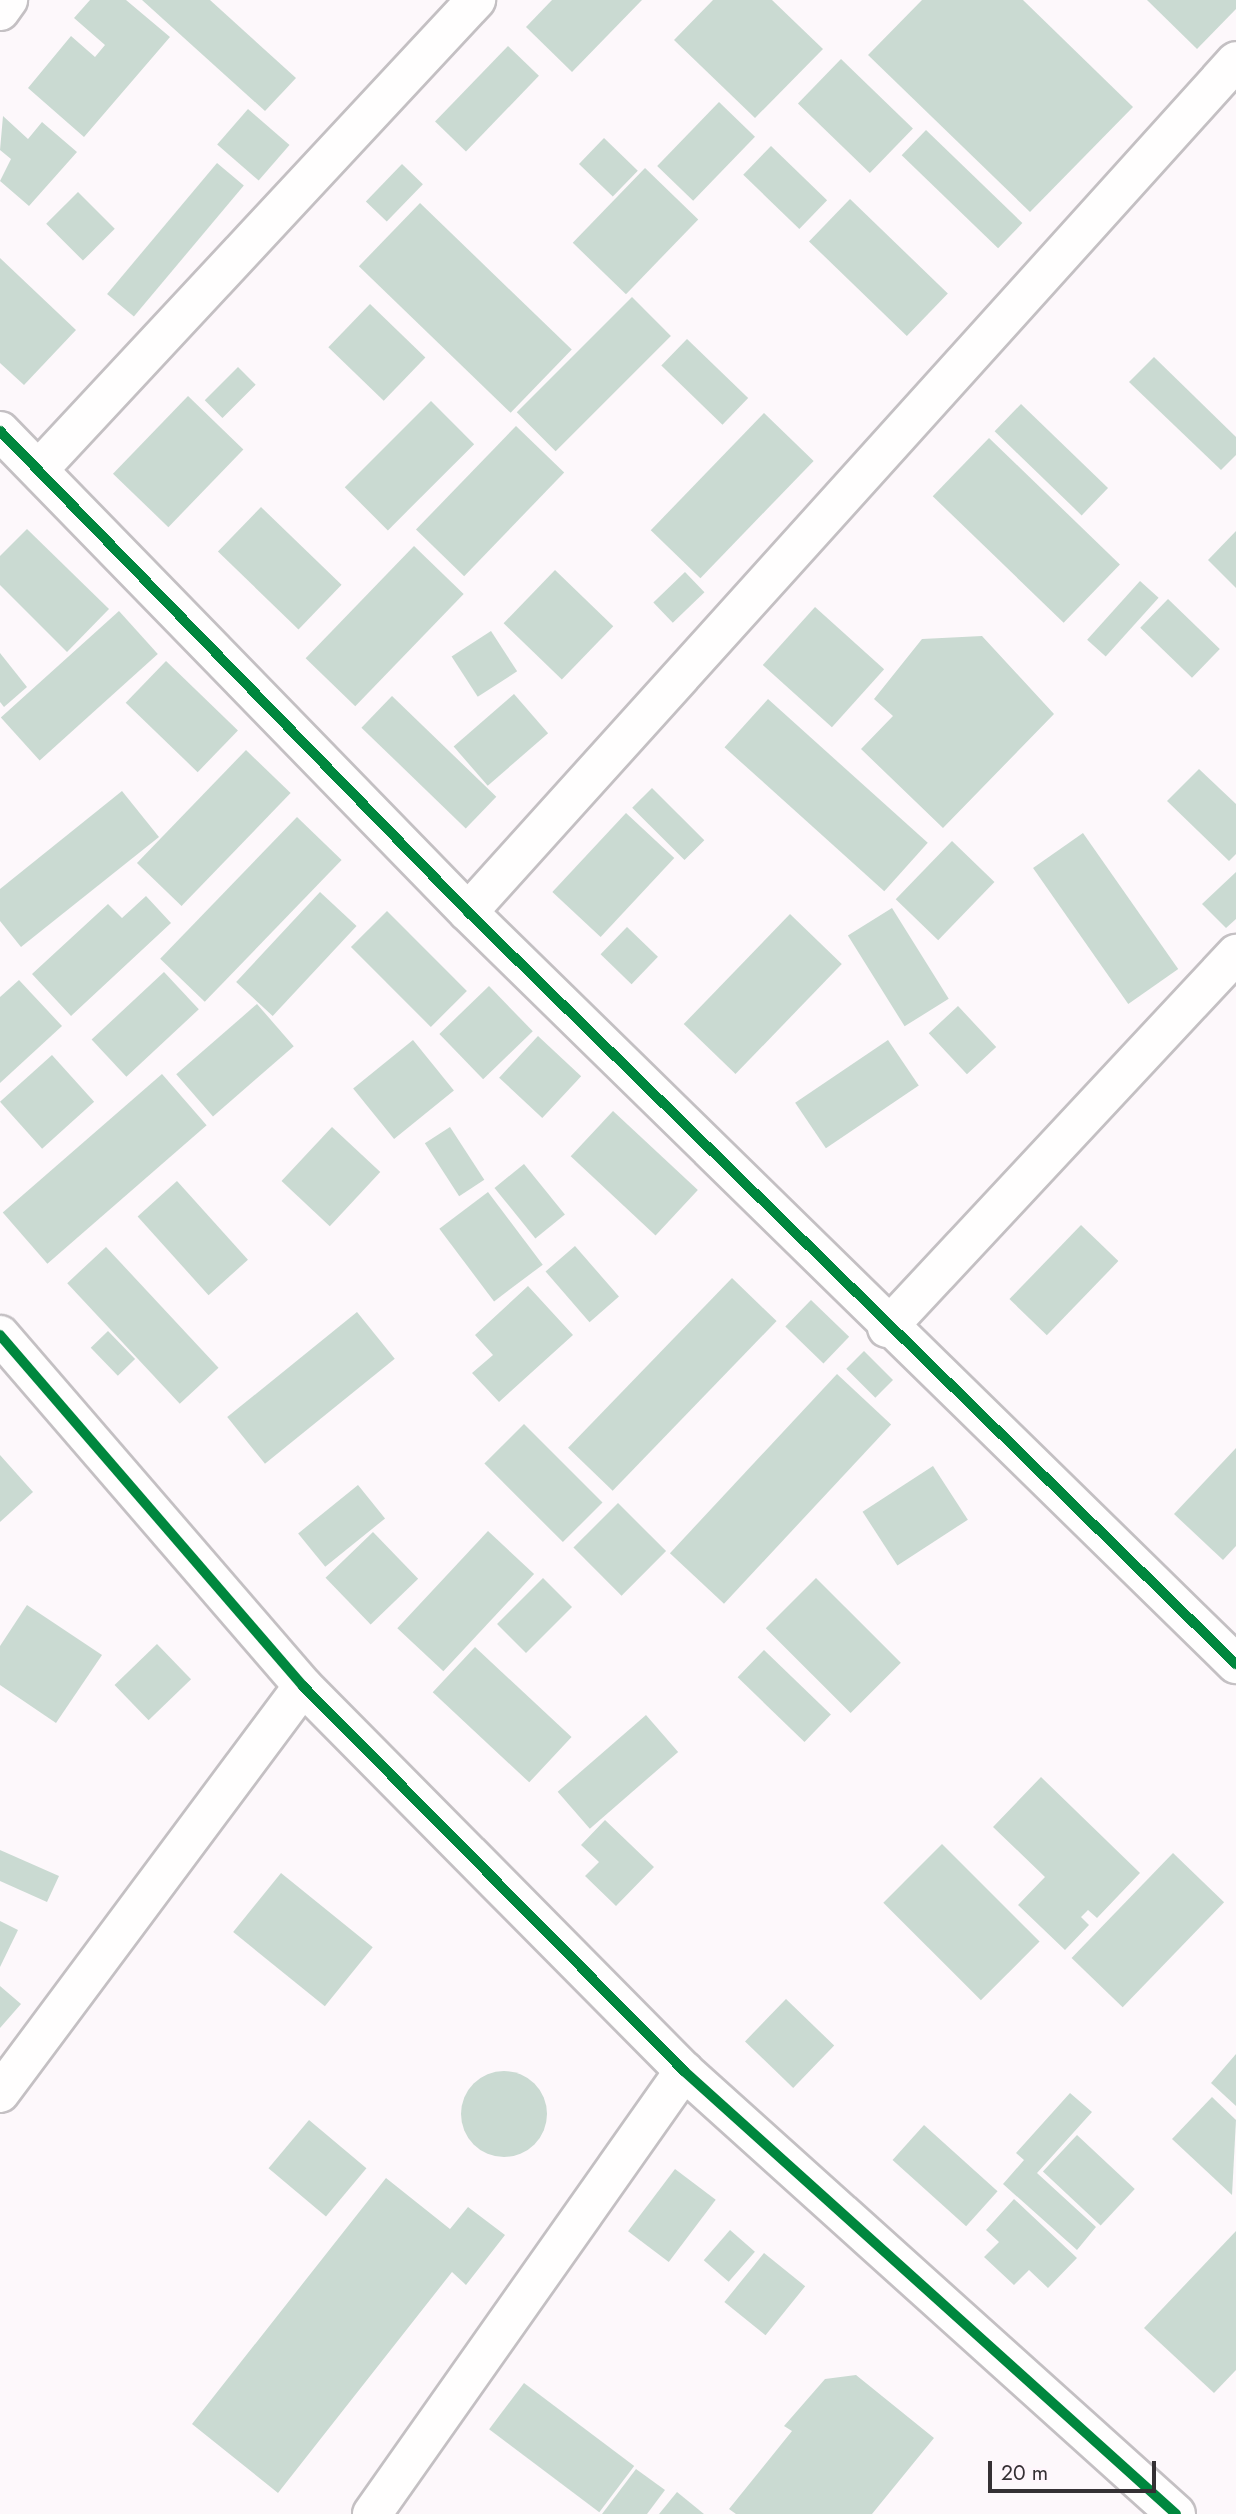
<!DOCTYPE html>
<style>
body{margin:0}
#map{position:relative;width:1236px;height:2514px;overflow:hidden;background:#fdf8fb;font-family:Jost,sans-serif}
div>[style]{position:absolute}
[style*='--x']{left:calc(var(--x)*1px);top:calc(var(--y)*1px);width:calc(var(--w)*1px);rotate:calc(var(--a)*1deg)}
.building>*{inset:0;background:#cadad2;transform-origin:0 0}
.round{border-radius:50%}
.roads{filter:drop-shadow(2px 0 #c4c0c3) drop-shadow(-2px 0 #c4c0c3) drop-shadow(0 2px #c4c0c3) drop-shadow(0 -2px #c4c0c3)}
.minor>*{height:38px;margin:-19px;padding:0 19px;transform-origin:19px;border-radius:19px;background:#fffefe}
.major>*{height:38px;margin:-19px;padding:0 19px;transform-origin:19px;border-radius:19px;background:#fffefe}
.cycleway>*{height:10px;margin:-5px;padding:0 5px;transform-origin:5px;border-radius:5px;background:#00873e}
span{translate:-50% -50%;white-space:nowrap;text-align:center;line-height:1.15;-webkit-text-stroke:5px #fff6fc;paint-order:stroke}
.scale{position:absolute;left:988px;top:2461px;width:168px;height:32px;box-sizing:border-box;border:4px solid #353134;border-top:0;padding-left:9px;font-size:21px;line-height:24px;white-space:nowrap;color:#353134;-webkit-text-stroke:5px #fff6fc;paint-order:stroke}
</style>
<div id="map">
<div class="building">
<div style="clip-path:polygon(90px 0,126px 0,170px 37px,84px 137px,28px 88px,71px 36px,95px 57px,105px 45px,74px 18px)"></div>
<div style="clip-path:polygon(142px 0,210px 0,296px 78px,265px 111px)"></div>
<div style="clip-path:polygon(552px 0,642px 0,572px 72px,526px 27px)"></div>
<div style="clip-path:polygon(713px 0,772px 0,823px 49px,755px 118px,674px 40px)"></div>
<div style="clip-path:polygon(922px 0,1023px 0,1133px 107px,1030px 212px,868px 55px)"></div>
<div style="clip-path:polygon(1147px 0,1236px 0,1236px 9px,1197px 49px)"></div>
<div style="left:508px;top:46px;width:43px;height:105px;rotate:44deg"></div>
<div style="left:841px;top:59px;width:100px;height:62px;rotate:44deg"></div>
<div style="left:719px;top:102px;width:50px;height:89px;rotate:44deg"></div>
<div style="left:248px;top:109px;width:55px;height:47px;rotate:41deg"></div>
<div style="clip-path:polygon(3px 116px,28px 139px,42px 122px,77px 152px,29px 206px,0 181px,11px 159px,0 150px)"></div>
<div style="left:926px;top:130px;width:134px;height:35px;rotate:44deg"></div>
<div style="left:604px;top:138px;width:47px;height:36px;rotate:44deg"></div>
<div style="left:771px;top:146px;width:78px;height:40px;rotate:44deg"></div>
<div style="left:217px;top:163px;width:35px;height:171px;rotate:40deg"></div>
<div style="left:402px;top:164px;width:29px;height:52px;rotate:44deg"></div>
<div style="left:645px;top:168px;width:74px;height:104px;rotate:44deg"></div>
<div style="left:78px;top:192px;width:52px;height:45px;rotate:45deg"></div>
<div style="left:850px;top:199px;width:136px;height:59px;rotate:44deg"></div>
<div style="left:420px;top:203px;width:211px;height:88px;rotate:44deg"></div>
<div style="clip-path:polygon(0 258px,76px 330px,24px 385px,0 363px)"></div>
<div style="left:632px;top:297px;width:55px;height:163px;rotate:45deg"></div>
<div style="left:370px;top:304px;width:77px;height:60px;rotate:44deg"></div>
<div style="left:687px;top:339px;width:85px;height:37px;rotate:44deg"></div>
<div style="clip-path:polygon(1154px 357px,1236px 437px,1236px 455px,1221px 470px,1129px 382px)"></div>
<div style="left:238px;top:367px;width:25px;height:47px;rotate:45deg"></div>
<div style="left:188px;top:396px;width:77px;height:108px;rotate:44deg"></div>
<div style="left:431px;top:401px;width:61px;height:122px;rotate:45deg"></div>
<div style="left:1021px;top:404px;width:121px;height:38px;rotate:44deg"></div>
<div style="left:764px;top:413px;width:69px;height:163px;rotate:44deg"></div>
<div style="left:516px;top:426px;width:67px;height:144px;rotate:44deg"></div>
<div style="left:989px;top:438px;width:182px;height:81px;rotate:44deg"></div>
<div style="left:261px;top:507px;width:112px;height:62px;rotate:44deg"></div>
<div style="clip-path:polygon(27px 529px,109px 609px,67px 652px,0 585px,0 556px)"></div>
<div style="clip-path:polygon(1236px 531px,1236px 588px,1208px 560px)"></div>
<div style="left:414px;top:546px;width:69px;height:156px;rotate:44deg"></div>
<div style="left:555px;top:570px;width:81px;height:74px;rotate:44deg"></div>
<div style="left:685px;top:572px;width:28px;height:44px;rotate:46deg"></div>
<div style="left:1140px;top:581px;width:25px;height:79px;rotate:42deg"></div>
<div style="left:1168px;top:599px;width:72px;height:40px;rotate:44deg"></div>
<div style="left:815px;top:607px;width:93px;height:78px;rotate:42deg"></div>
<div style="left:119px;top:611px;width:58px;height:159px;rotate:48deg"></div>
<div style="left:491px;top:631px;width:48px;height:47px;rotate:57deg"></div>
<div style="clip-path:polygon(982px 636px,1054px 714px,943px 828px,861px 749px,893px 716px,874px 699px,922px 639px)"></div>
<div style="clip-path:polygon(0 653px,27px 687px,4px 707px,0 702px)"></div>
<div style="left:166px;top:661px;width:100px;height:58px;rotate:44deg"></div>
<div style="left:514px;top:694px;width:52px;height:80px;rotate:49deg"></div>
<div style="left:392px;top:696px;width:145px;height:44px;rotate:44deg"></div>
<div style="left:768px;top:699px;width:215px;height:65px;rotate:42deg"></div>
<div style="left:246px;top:750px;width:62px;height:157px;rotate:44deg"></div>
<div style="clip-path:polygon(1199px 769px,1236px 804px,1236px 854px,1229px 861px,1167px 801px)"></div>
<div style="left:652px;top:788px;width:74px;height:28px;rotate:45deg"></div>
<div style="clip-path:polygon(122px 791px,159px 837px,21px 947px,0 921px,0 889px)"></div>
<div style="left:626px;top:813px;width:66px;height:108px;rotate:43deg"></div>
<div style="left:297px;top:817px;width:62px;height:197px;rotate:44deg"></div>
<div style="left:1083px;top:833px;width:166px;height:61px;rotate:55deg"></div>
<div style="left:952px;top:841px;width:59px;height:81px;rotate:44deg"></div>
<div style="clip-path:polygon(1236px 872px,1236px 919px,1226px 928px,1202px 904px)"></div>
<div style="left:320px;top:892px;width:50px;height:123px;rotate:43deg"></div>
<div style="clip-path:polygon(146px 896px,171px 923px,71px 1016px,32px 974px,108px 904px,122px 918px)"></div>
<div style="left:892px;top:908px;width:107px;height:52px;rotate:58deg"></div>
<div style="left:387px;top:911px;width:113px;height:51px;rotate:45deg"></div>
<div style="left:790px;top:914px;width:72px;height:153px;rotate:44deg"></div>
<div style="left:627px;top:927px;width:43px;height:38px;rotate:44deg"></div>
<div style="left:164px;top:972px;width:51px;height:99px;rotate:47deg"></div>
<div style="clip-path:polygon(19px 980px,62px 1026px,0 1083px,0 997px)"></div>
<div style="left:489px;top:986px;width:63px;height:69px;rotate:46deg"></div>
<div style="left:257px;top:1004px;width:56px;height:107px;rotate:49deg"></div>
<div style="left:958px;top:1006px;width:56px;height:40px;rotate:47deg"></div>
<div style="left:538px;top:1036px;width:59px;height:57px;rotate:43deg"></div>
<div style="left:413px;top:1040px;width:65px;height:77px;rotate:51deg"></div>
<div style="left:888px;top:1040px;width:55px;height:112px;rotate:56deg"></div>
<div style="left:52px;top:1055px;width:63px;height:70px;rotate:48deg"></div>
<div style="left:162px;top:1074px;width:68px;height:211px;rotate:49deg"></div>
<div style="left:613px;top:1111px;width:116px;height:62px;rotate:43deg"></div>
<div style="left:332px;top:1127px;width:66px;height:74px;rotate:43deg"></div>
<div style="left:450px;top:1127px;width:63px;height:30px;rotate:57deg"></div>
<div style="left:524px;top:1164px;width:65px;height:38px;rotate:51deg"></div>
<div style="left:177px;top:1181px;width:106px;height:53px;rotate:48deg"></div>
<div style="left:488px;top:1192px;width:91px;height:61px;rotate:53deg"></div>
<div style="left:1081px;top:1225px;width:52px;height:103px;rotate:44deg"></div>
<div style="left:575px;top:1246px;width:67px;height:39px;rotate:49deg"></div>
<div style="left:106px;top:1247px;width:165px;height:53px;rotate:47deg"></div>
<div style="left:732px;top:1278px;width:62px;height:236px;rotate:44deg"></div>
<div style="clip-path:polygon(528px 1286px,573px 1335px,499px 1402px,472px 1373px,493px 1355px,475px 1335px)"></div>
<div style="left:811px;top:1300px;width:53px;height:37px;rotate:44deg"></div>
<div style="left:357px;top:1312px;width:60px;height:167px;rotate:51deg"></div>
<div style="left:108px;top:1331px;width:39px;height:24px;rotate:46deg"></div>
<div style="left:864px;top:1351px;width:41px;height:25px;rotate:45deg"></div>
<div style="left:837px;top:1374px;width:74px;height:245px;rotate:43deg"></div>
<div style="left:524px;top:1424px;width:111px;height:56px;rotate:45deg"></div>
<div style="clip-path:polygon(1236px 1448px,1236px 1546px,1223px 1560px,1174px 1514px)"></div>
<div style="clip-path:polygon(0 1455px,33px 1492px,0 1522px)"></div>
<div style="left:933px;top:1466px;width:64px;height:84px;rotate:57deg"></div>
<div style="left:358px;top:1485px;width:43px;height:77px;rotate:51deg"></div>
<div style="left:618px;top:1503px;width:68px;height:63px;rotate:45deg"></div>
<div style="left:488px;top:1531px;width:63px;height:133px;rotate:43deg"></div>
<div style="left:373px;top:1532px;width:65px;height:66px;rotate:46deg"></div>
<div style="left:543px;top:1578px;width:41px;height:65px;rotate:45deg"></div>
<div style="left:816px;top:1578px;width:120px;height:71px;rotate:45deg"></div>
<div style="clip-path:polygon(27px 1605px,102px 1655px,56px 1723px,0 1685px,0 1646px)"></div>
<div style="left:157px;top:1644px;width:49px;height:59px;rotate:46deg"></div>
<div style="left:475px;top:1647px;width:132px;height:62px;rotate:43deg"></div>
<div style="left:764px;top:1650px;width:93px;height:38px;rotate:44deg"></div>
<div style="left:646px;top:1715px;width:49px;height:117px;rotate:49deg"></div>
<div style="clip-path:polygon(1041px 1777px,1140px 1873px,1097px 1918px,1088px 1910px,1081px 1917px,1089px 1925px,1065px 1950px,1018px 1905px,1045px 1877px,993px 1827px)"></div>
<div style="clip-path:polygon(605px 1820px,654px 1867px,616px 1906px,585px 1876px,599px 1862px,581px 1845px)"></div>
<div style="left:942px;top:1844px;width:138px;height:83px;rotate:45deg"></div>
<div style="clip-path:polygon(0 1850px,59px 1876px,47px 1902px,0 1881px)"></div>
<div style="left:1173px;top:1853px;width:71px;height:146px;rotate:44deg"></div>
<div style="left:281px;top:1873px;width:118px;height:76px;rotate:39deg"></div>
<div style="clip-path:polygon(0 1921px,18px 1930px,0 1967px)"></div>
<div style="clip-path:polygon(0 1986px,21px 2004px,0 2028px)"></div>
<div style="left:786px;top:1999px;width:67px;height:59px;rotate:44deg"></div>
<div style="clip-path:polygon(1236px 2054px,1236px 2106px,1211px 2083px)"></div>
<div class="round" style="left:461px;top:2071px;width:86px;height:86px"></div>
<div style="clip-path:polygon(1070px 2093px,1092px 2112px,1037px 2173px,1096px 2227px,1077px 2250px,1003px 2184px,1024px 2160px,1016px 2153px)"></div>
<div style="clip-path:polygon(1212px 2097px,1236px 2120px,1232px 2195px,1172px 2139px)"></div>
<div style="left:309px;top:2120px;width:75px;height:63px;rotate:40deg"></div>
<div style="left:924px;top:2125px;width:99px;height:47px;rotate:42deg"></div>
<div style="left:1077px;top:2135px;width:79px;height:50px;rotate:43deg"></div>
<div style="left:675px;top:2169px;width:51px;height:78px;rotate:37deg"></div>
<div style="clip-path:polygon(386px 2178px,450px 2229px,468px 2207px,505px 2235px,466px 2285px,452px 2272px,278px 2493px,192px 2424px)"></div>
<div style="clip-path:polygon(1014px 2199px,1077px 2258px,1048px 2288px,1029px 2270px,1014px 2285px,984px 2257px,999px 2242px,986px 2230px)"></div>
<div style="left:730px;top:2230px;width:33px;height:40px;rotate:41deg"></div>
<div style="clip-path:polygon(1236px 2231px,1236px 2370px,1214px 2393px,1144px 2328px)"></div>
<div style="left:764px;top:2253px;width:53px;height:63px;rotate:39deg"></div>
<div style="clip-path:polygon(856px 2375px,934px 2438px,872px 2514px,736px 2514px,729px 2509px,792px 2431px,784px 2426px,825px 2379px)"></div>
<div style="left:524px;top:2383px;width:138px;height:58px;rotate:37deg"></div>
<div style="clip-path:polygon(636px 2469px,665px 2490px,647px 2514px,602px 2514px)"></div>
<div style="clip-path:polygon(677px 2492px,704px 2514px,659px 2514px)"></div>
</div>
<div class="roads">
<div class="minor">
<div style="--x:0;--y:431;--w:671;--a:45.78"></div>
<div style="--x:468;--y:912;--w:1075;--a:44.4"></div>
<div style="--x:40;--y:468;--w:640;--a:-47.03"></div>
<div style="--x:468;--y:912;--w:1146;--a:-47.93"></div>
<div style="--x:887;--y:1328;--w:512;--a:-46.98"></div>
<div style="--x:0;--y:1335;--w:464;--a:49.2"></div>
<div style="--x:303;--y:1686;--w:542;--a:45.3"></div>
<div style="--x:684;--y:2071;--w:662;--a:42"></div>
<div style="--x:0;--y:2093;--w:507;--a:-53.33"></div>
<div style="--x:372;--y:2514;--w:542;--a:-54.84"></div>
</div>
<div class="major">
<div style="--x:0;--y:11;--w:14;--a:-54"></div>
</div>
</div>
<div class="cycleway">
<div style="--x:0;--y:431;--w:671;--a:45.78"></div>
<div style="--x:468;--y:912;--w:1075;--a:44.4"></div>
<div style="--x:0;--y:1335;--w:464;--a:49.2"></div>
<div style="--x:303;--y:1686;--w:542;--a:45.3"></div>
<div style="--x:684;--y:2071;--w:662;--a:42"></div>
</div>
<div class="scale">20 m</div>
</div>
